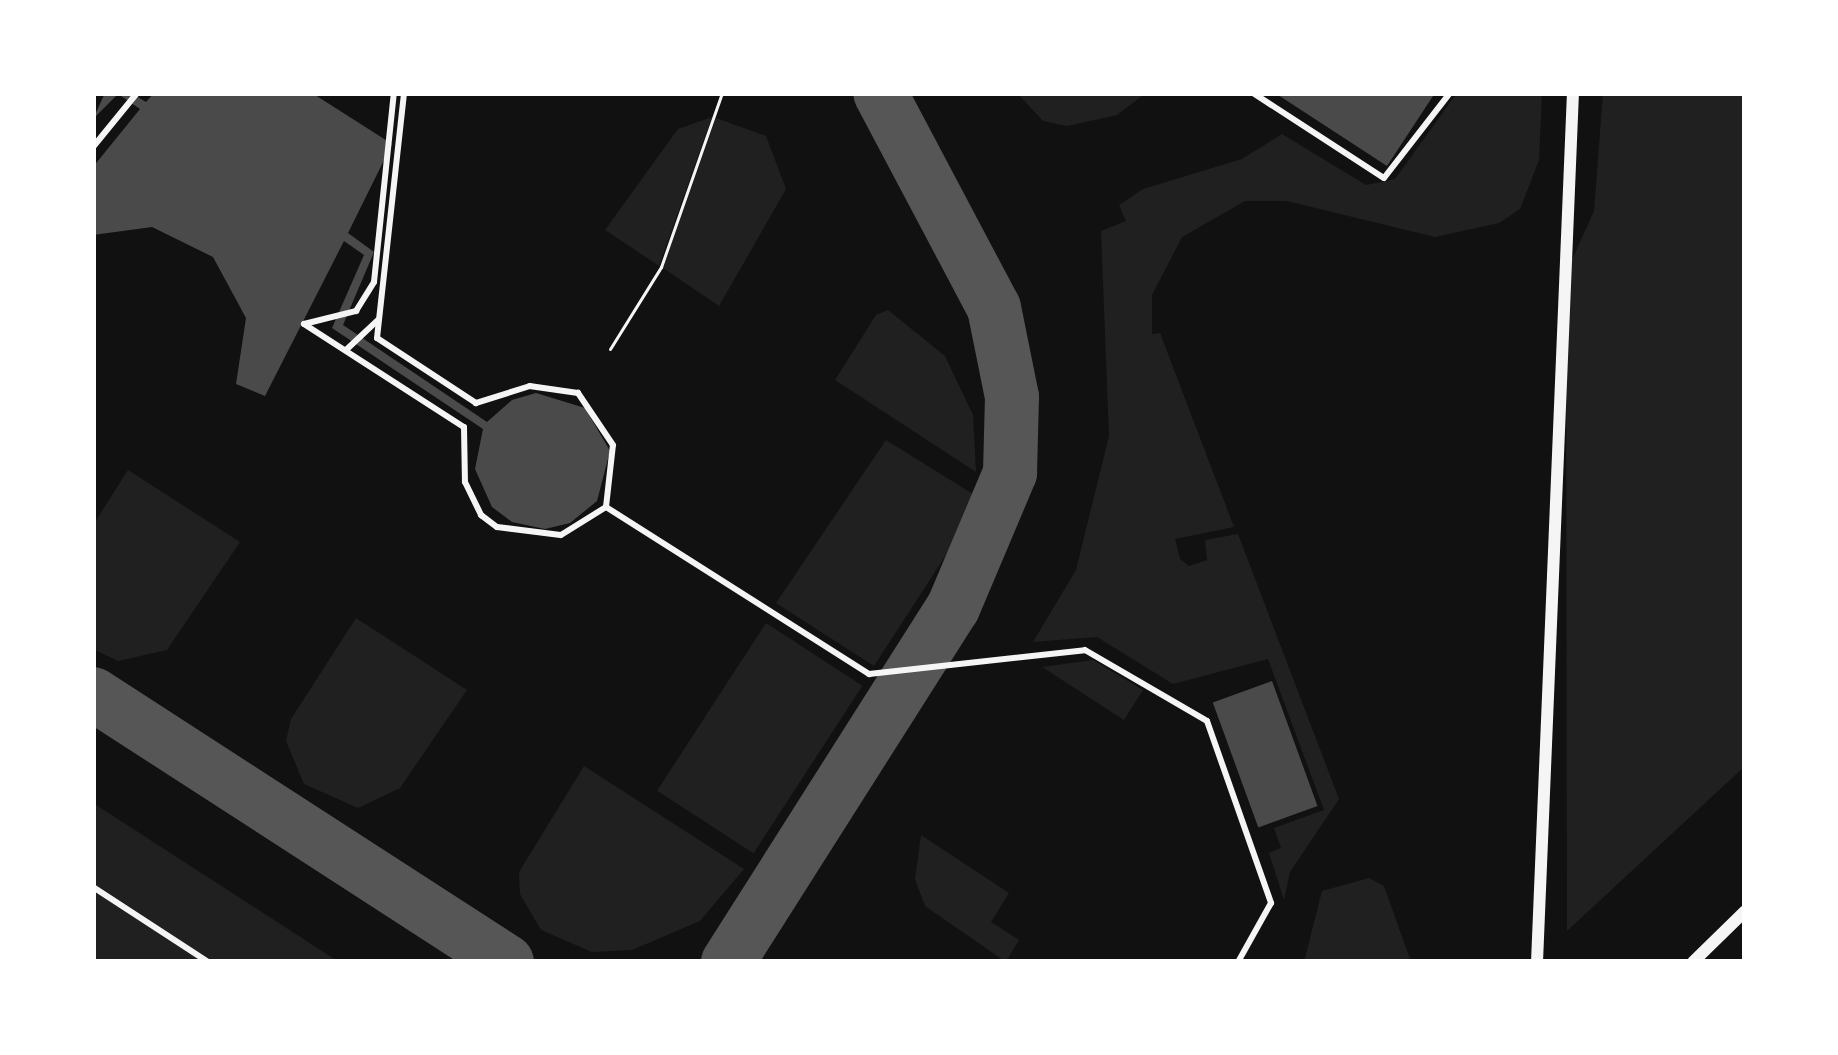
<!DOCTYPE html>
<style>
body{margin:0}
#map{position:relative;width:1838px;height:1055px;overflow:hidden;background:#111;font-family:"PT Sans Narrow",sans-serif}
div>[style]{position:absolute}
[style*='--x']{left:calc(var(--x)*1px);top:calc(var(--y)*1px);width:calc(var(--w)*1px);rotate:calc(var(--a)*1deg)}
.green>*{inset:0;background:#202020;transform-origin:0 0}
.taxiway>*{height:54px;margin:-27px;padding:0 27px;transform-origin:27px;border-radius:27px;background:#565656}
.building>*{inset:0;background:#4a4a4a;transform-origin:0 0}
.path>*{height:3px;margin:-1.5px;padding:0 1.5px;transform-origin:1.5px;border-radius:1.5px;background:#f5f5f5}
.service>*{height:6px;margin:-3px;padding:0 3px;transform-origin:3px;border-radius:3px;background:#f5f5f5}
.minor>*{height:12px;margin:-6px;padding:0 6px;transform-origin:6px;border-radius:6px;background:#f5f5f5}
span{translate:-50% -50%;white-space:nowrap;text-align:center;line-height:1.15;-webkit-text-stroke:10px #fff;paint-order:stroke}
.frame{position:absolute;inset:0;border:96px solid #fff;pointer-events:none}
</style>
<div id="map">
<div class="green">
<div style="clip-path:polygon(1017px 93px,1146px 93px,1117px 115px,1067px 126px,1043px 121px)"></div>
<div style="clip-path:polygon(1457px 93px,1542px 93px,1539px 160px,1520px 209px,1499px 223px,1435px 237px,1287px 201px,1245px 201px,1182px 237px,1152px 295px,1152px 334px,1160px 333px,1234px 527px,1175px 539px,1180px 559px,1189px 566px,1207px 560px,1205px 540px,1238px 534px,1339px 799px,1290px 872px,1284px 900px,1269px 853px,1281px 848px,1274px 828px,1324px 810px,1268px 659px,1173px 684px,1097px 637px,1033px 642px,1076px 570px,1109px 436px,1101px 231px,1126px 221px,1119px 205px,1143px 189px,1242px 159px,1282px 134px,1366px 185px,1395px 179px)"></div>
<div style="clip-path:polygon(1603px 93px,1745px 93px,1745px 766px,1567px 931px,1566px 273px,1594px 211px)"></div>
<div style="clip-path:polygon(712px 117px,659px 266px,605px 230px,678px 129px)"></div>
<div style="clip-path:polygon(716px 118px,766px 136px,786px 189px,719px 306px,663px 268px)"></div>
<div style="clip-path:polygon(888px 310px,945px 356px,973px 415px,976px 472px,835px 380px,876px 315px)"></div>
<div style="clip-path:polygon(886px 440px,973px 494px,957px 538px,874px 666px,776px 603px)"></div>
<div style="clip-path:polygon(128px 470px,240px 542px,167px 650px,118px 661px,93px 649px,93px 525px)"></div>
<div style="clip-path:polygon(356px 618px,467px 690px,400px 788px,358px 808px,304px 784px,286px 741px,291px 719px)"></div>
<div style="left:766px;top:623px;width:115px;height:200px;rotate:33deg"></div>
<div style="clip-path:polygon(1093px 660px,1143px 690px,1124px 720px,1042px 667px)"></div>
<div style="clip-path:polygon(584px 766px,744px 869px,700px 921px,632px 950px,592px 952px,541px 930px,520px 894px,519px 872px)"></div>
<div style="clip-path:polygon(93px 803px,339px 962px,93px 962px)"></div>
<div style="clip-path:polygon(921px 835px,1009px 893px,991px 922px,1019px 940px,1006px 962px,925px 906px,915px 879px)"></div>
<div style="clip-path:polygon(1369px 878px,1384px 886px,1411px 962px,1304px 962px,1322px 891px)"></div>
</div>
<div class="taxiway">
<div style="--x:93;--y:694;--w:493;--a:32.9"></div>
<div style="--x:728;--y:962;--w:419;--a:-57.6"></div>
<div style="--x:953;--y:608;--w:147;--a:-67.1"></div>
<div style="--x:1010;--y:473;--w:76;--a:-88.5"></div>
<div style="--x:1012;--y:397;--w:91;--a:-101.4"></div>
<div style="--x:994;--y:308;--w:243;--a:-117.9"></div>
</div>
<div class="building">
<div style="clip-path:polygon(105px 93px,131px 93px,146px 102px,154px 93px,312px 93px,392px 144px,348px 233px,374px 252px,343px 325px,487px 422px,512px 400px,536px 393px,585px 408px,610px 451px,597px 501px,570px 523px,545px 529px,512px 522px,492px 507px,475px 469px,483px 429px,332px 328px,364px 255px,344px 241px,265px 396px,236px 384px,246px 318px,213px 257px,152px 227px,93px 235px,93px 167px,140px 109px,118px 94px,93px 119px)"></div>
<div style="clip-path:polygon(1275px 93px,1435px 93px,1387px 166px)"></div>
<div style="left:1272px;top:681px;width:133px;height:63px;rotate:70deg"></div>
</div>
<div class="path">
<div style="--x:610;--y:349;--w:97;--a:-58.1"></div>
<div style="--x:661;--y:267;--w:184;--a:-70.7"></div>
</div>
<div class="service">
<div style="--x:1253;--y:93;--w:156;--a:33"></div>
<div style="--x:1384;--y:178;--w:108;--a:-52.2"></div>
<div style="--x:93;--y:147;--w:70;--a:-50.8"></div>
<div style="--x:304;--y:324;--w:190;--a:32.8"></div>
<div style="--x:464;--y:427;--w:55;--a:89"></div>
<div style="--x:465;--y:482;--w:37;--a:64"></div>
<div style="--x:481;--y:515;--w:20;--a:37"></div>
<div style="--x:497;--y:527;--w:64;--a:7.1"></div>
<div style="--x:561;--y:535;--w:53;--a:-31.9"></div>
<div style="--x:606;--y:507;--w:62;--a:-83.6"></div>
<div style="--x:613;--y:445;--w:63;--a:-123.9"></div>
<div style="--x:578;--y:393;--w:49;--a:-171.7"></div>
<div style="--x:530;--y:386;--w:57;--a:162.5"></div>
<div style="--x:476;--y:403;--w:118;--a:-146.7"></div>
<div style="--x:377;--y:338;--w:246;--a:-83.7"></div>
<div style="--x:304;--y:324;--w:54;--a:-14"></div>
<div style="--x:356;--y:311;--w:34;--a:-58"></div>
<div style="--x:374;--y:282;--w:190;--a:-84"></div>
<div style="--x:346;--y:350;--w:44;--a:-43.2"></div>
<div style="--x:606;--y:507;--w:312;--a:32.4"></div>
<div style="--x:869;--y:674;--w:217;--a:-6.3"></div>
<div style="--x:1085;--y:650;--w:141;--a:30.2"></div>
<div style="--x:1207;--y:721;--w:193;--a:70.6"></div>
<div style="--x:1271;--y:903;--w:68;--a:119.2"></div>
<div style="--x:93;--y:887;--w:137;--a:33.1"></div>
</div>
<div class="minor">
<div style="--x:1537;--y:962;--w:870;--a:-87.63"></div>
<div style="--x:1693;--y:962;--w:73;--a:-44.4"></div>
</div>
<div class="frame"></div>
</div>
